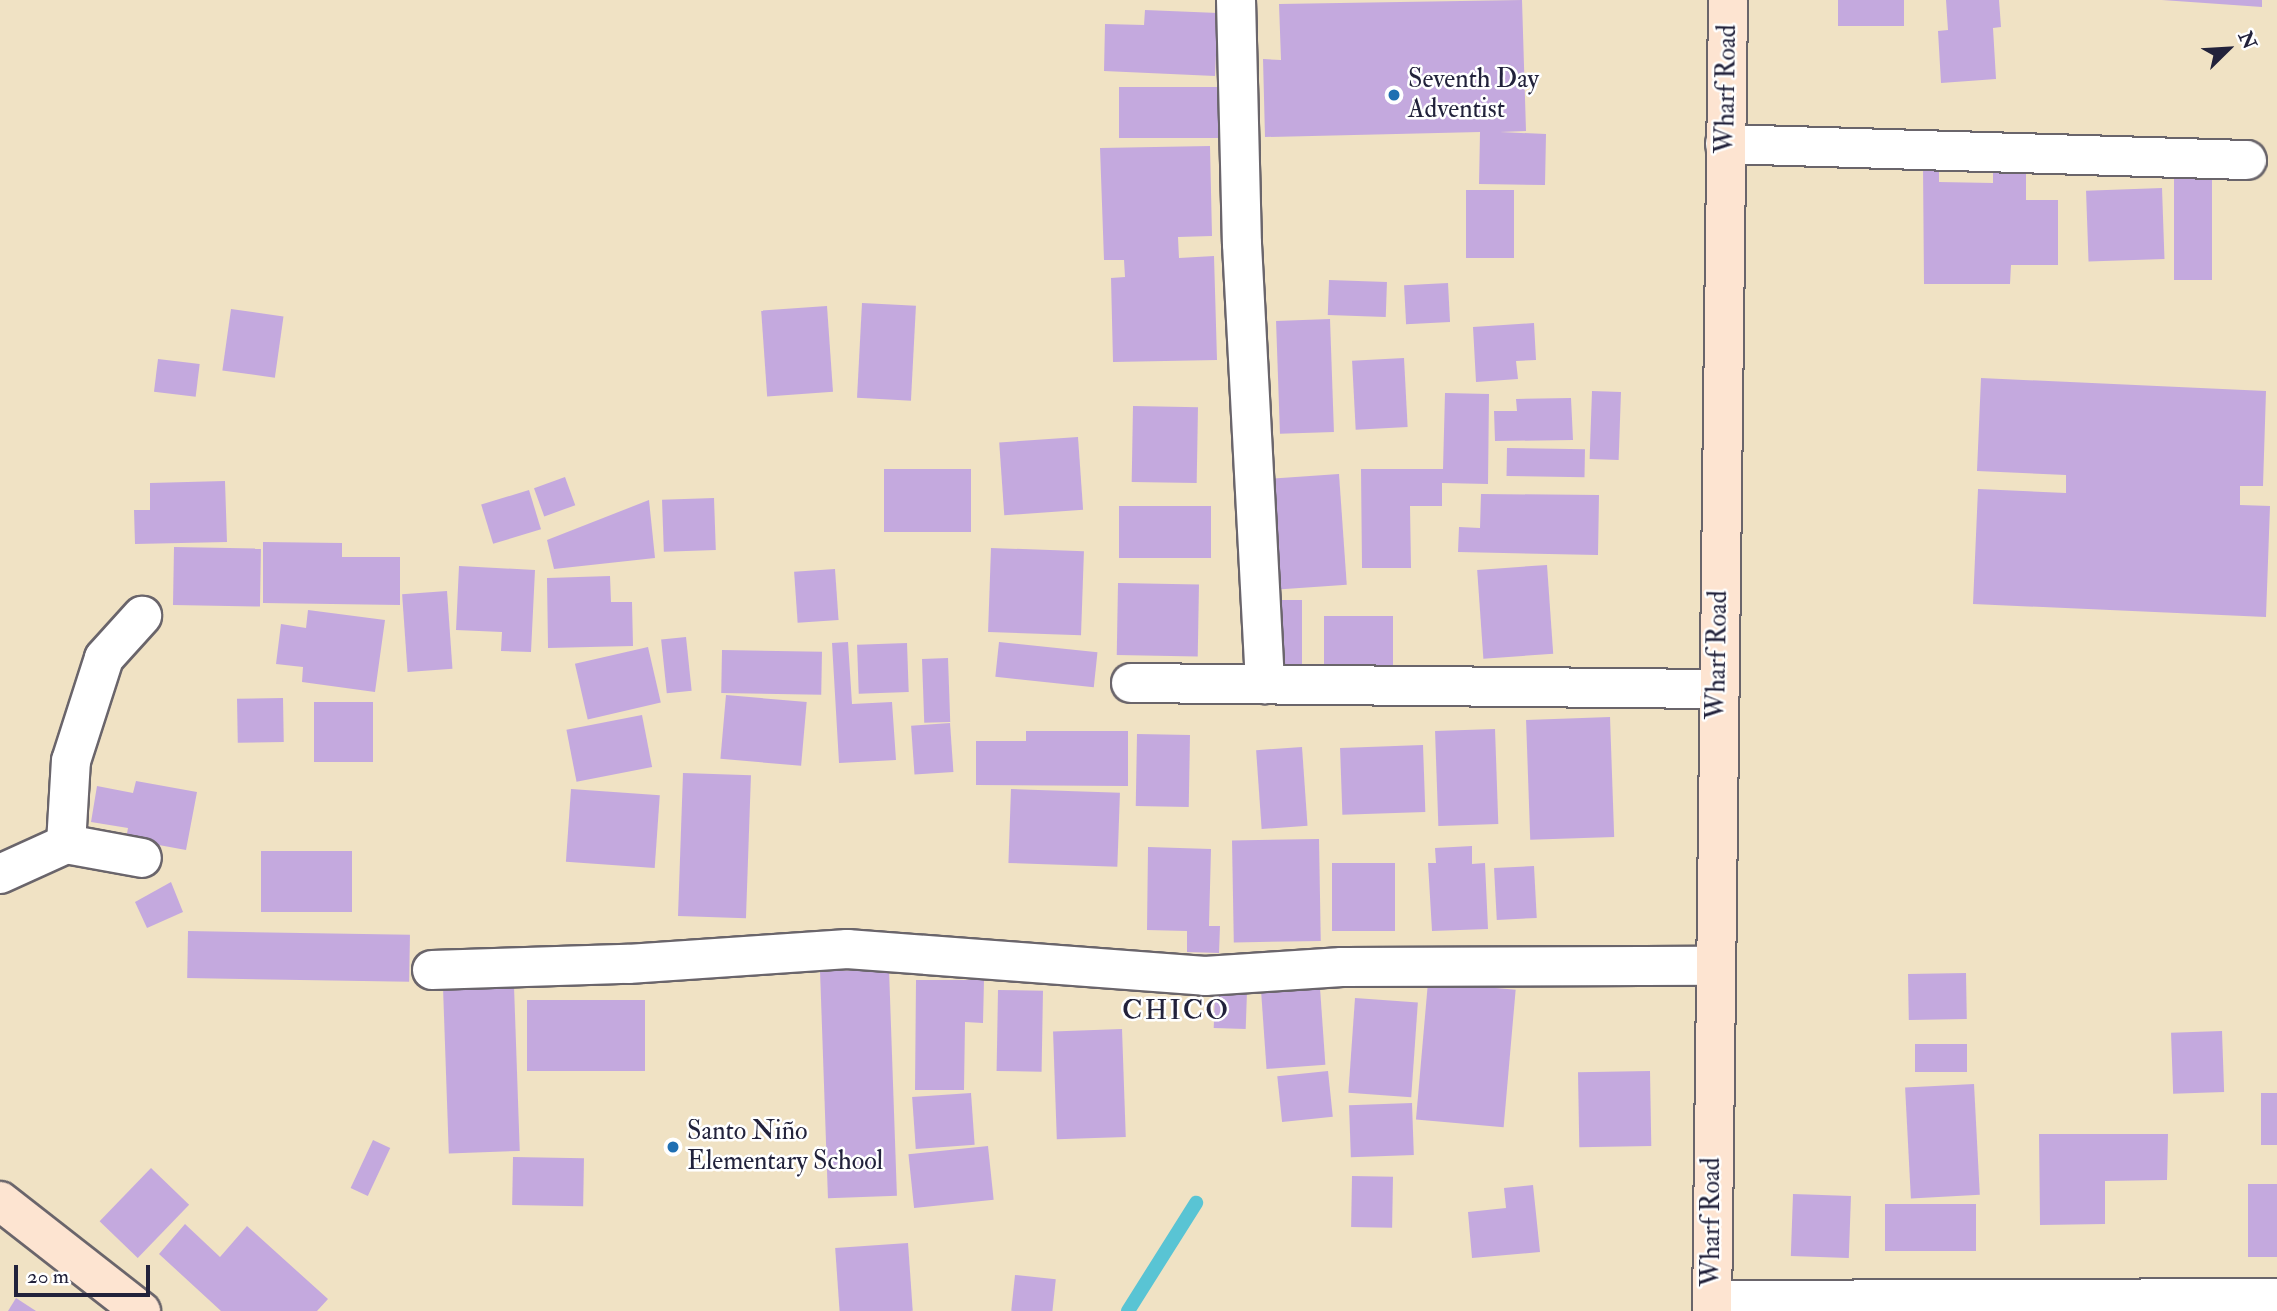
<!DOCTYPE html>
<meta charset="utf-8">
<style>
body{margin:0}
#map{position:relative;width:2277px;height:1311px;overflow:hidden;background:#f0e2c4;font-family:"IM FELL Double Pica",serif}
div>[style]{position:absolute}
[style*='--x']{left:calc(var(--x)*1px);top:calc(var(--y)*1px);width:calc(var(--w)*1px);rotate:calc(var(--a)*1deg)}
.stream>*{height:14px;margin:-7px;padding:0 7px;transform-origin:7px;border-radius:7px;background:#59c4d4}
.building>*{inset:0;background:#c4a9de;transform-origin:0 0}
.roads{filter:drop-shadow(2px 0 #6a656b) drop-shadow(-2px 0 #6a656b) drop-shadow(0 2px #6a656b) drop-shadow(0 -2px #6a656b)}
.street>*{height:38px;margin:-19px;padding:0 19px;transform-origin:19px;border-radius:19px;background:#fff}
.secondary>*{height:38px;margin:-19px;padding:0 19px;transform-origin:19px;border-radius:19px;background:#fde4d1}
.dots>*{width:19px;height:19px;translate:-50% -50%;box-sizing:border-box;border:4px solid #fff;border-radius:50%}
span{translate:-50% -50%;white-space:nowrap;text-align:center;line-height:1.15;-webkit-text-stroke:5px #fff;paint-order:stroke}
.poi-label{font-size:26px;color:#22223b}
.left{translate:0 -50%;text-align:left}
.street-label{font-size:26px;color:#22223b}
.neighbourhood-label{font-size:28px;color:#22223b;letter-spacing:2px}
.north{position:absolute;left:2193px;top:14px;width:70px;height:70px;-webkit-text-stroke:5px #fff;paint-order:stroke;rotate:66deg;font-size:19px;font-weight:700;line-height:28px;text-align:center;color:#22223b}
.north::after{content:'';display:block;margin:auto;width:24px;height:32px;background:#22223b;clip-path:polygon(50% 0,100% 100%,50% 72%,0 100%)}
.scale{position:absolute;left:14px;top:1265px;width:136px;height:32px;box-sizing:border-box;border:4px solid #22223b;border-top:0;padding-left:9px;font-size:21px;line-height:24px;white-space:nowrap;color:#22223b;-webkit-text-stroke:5px #fff;paint-order:stroke}
</style>
<div id="map">
<div class="stream">
<div style="--x:1128;--y:1311;--w:128;--a:-57.8"></div>
</div>
<div class="building">
<div style="clip-path:polygon(1522px 0,1526px 131px,1500px 132px,1546px 134px,1545px 185px,1479px 184px,1480px 132px,1265px 137px,1263px 59px,1281px 60px,1279px 4px)"></div>
<div style="left:1838px;top:0;width:66px;height:26px"></div>
<div style="clip-path:polygon(1946px 0,1999px 0,2001px 27px,1993px 28px,1996px 79px,1941px 83px,1938px 31px,1948px 30px)"></div>
<div style="clip-path:polygon(2162px 0,2262px 0,2262px 7px)"></div>
<div style="clip-path:polygon(1145px 10px,1218px 13px,1215px 76px,1104px 71px,1105px 24px,1144px 25px)"></div>
<div style="left:1220px;top:87px;width:51px;height:101px;rotate:90deg"></div>
<div style="clip-path:polygon(1210px 146px,1212px 236px,1178px 237px,1179px 258px,1214px 256px,1217px 360px,1113px 362px,1111px 278px,1125px 277px,1124px 260px,1104px 260px,1100px 148px)"></div>
<div style="clip-path:polygon(1923px 167px,1939px 168px,1939px 182px,1993px 183px,1993px 169px,2026px 169px,2026px 200px,2058px 200px,2058px 265px,2011px 265px,2010px 284px,1924px 284px)"></div>
<div style="left:2174px;top:176px;width:38px;height:104px"></div>
<div style="left:2162px;top:188px;width:71px;height:76px;rotate:88deg"></div>
<div style="left:1466px;top:190px;width:48px;height:68px"></div>
<div style="left:1329px;top:280px;width:58px;height:35px;rotate:2deg"></div>
<div style="left:1448px;top:283px;width:39px;height:44px;rotate:87deg"></div>
<div style="left:862px;top:303px;width:54px;height:95px;rotate:3deg"></div>
<div style="left:827px;top:306px;width:86px;height:66px;rotate:86deg"></div>
<div style="left:231px;top:309px;width:53px;height:62px;rotate:8deg"></div>
<div style="left:1330px;top:319px;width:113px;height:54px;rotate:88deg"></div>
<div style="clip-path:polygon(1534px 323px,1536px 360px,1516px 361px,1518px 379px,1476px 382px,1473px 327px)"></div>
<div style="left:1404px;top:358px;width:69px;height:52px;rotate:87deg"></div>
<div style="left:158px;top:359px;width:42px;height:33px;rotate:7deg"></div>
<div style="clip-path:polygon(1981px 378px,2266px 391px,2263px 486px,2240px 486px,2240px 505px,2270px 506px,2266px 617px,1973px 604px,1978px 489px,2066px 493px,2066px 475px,1977px 471px)"></div>
<div style="left:1592px;top:391px;width:29px;height:68px;rotate:2deg"></div>
<div style="clip-path:polygon(1445px 393px,1489px 394px,1488px 484px,1442px 483px,1442px 506px,1410px 506px,1411px 568px,1362px 568px,1361px 469px,1443px 469px)"></div>
<div style="clip-path:polygon(1571px 398px,1573px 440px,1495px 441px,1494px 411px,1517px 411px,1516px 399px)"></div>
<div style="left:1133px;top:406px;width:65px;height:76px;rotate:1deg"></div>
<div style="left:1078px;top:437px;width:73px;height:79px;rotate:86deg"></div>
<div style="left:1507px;top:448px;width:78px;height:28px;rotate:1deg"></div>
<div style="left:884px;top:469px;width:87px;height:63px"></div>
<div style="left:1339px;top:474px;width:111px;height:69px;rotate:86deg"></div>
<div style="left:565px;top:477px;width:30px;height:33px;rotate:70deg"></div>
<div style="clip-path:polygon(225px 481px,227px 542px,135px 544px,134px 510px,150px 510px,150px 483px)"></div>
<div style="left:529px;top:490px;width:41px;height:50px;rotate:73deg"></div>
<div style="clip-path:polygon(1481px 494px,1599px 495px,1598px 555px,1458px 552px,1459px 527px,1480px 528px)"></div>
<div style="left:714px;top:498px;width:52px;height:52px;rotate:88deg"></div>
<div style="clip-path:polygon(649px 500px,655px 558px,554px 569px,547px 540px)"></div>
<div style="left:1211px;top:506px;width:52px;height:92px;rotate:90deg"></div>
<div style="clip-path:polygon(263px 542px,342px 543px,342px 557px,400px 557px,400px 605px,263px 603px)"></div>
<div style="left:174px;top:547px;width:87px;height:58px;rotate:1deg"></div>
<div style="left:991px;top:548px;width:93px;height:84px;rotate:2deg"></div>
<div style="left:1547px;top:565px;width:89px;height:70px;rotate:86deg"></div>
<div style="clip-path:polygon(459px 566px,535px 570px,531px 652px,501px 651px,502px 632px,456px 630px)"></div>
<div style="left:835px;top:569px;width:51px;height:41px;rotate:86deg"></div>
<div style="clip-path:polygon(610px 576px,611px 602px,632px 602px,633px 646px,548px 648px,547px 578px)"></div>
<div style="left:1118px;top:583px;width:81px;height:72px;rotate:1deg"></div>
<div style="left:447px;top:591px;width:78px;height:45px;rotate:86deg"></div>
<div style="left:1273px;top:600px;width:29px;height:71px"></div>
<div style="clip-path:polygon(308px 610px,385px 620px,375px 692px,302px 682px,303px 667px,276px 664px,281px 624px,306px 628px)"></div>
<div style="left:1324px;top:616px;width:69px;height:49px"></div>
<div style="left:686px;top:637px;width:54px;height:25px;rotate:84deg"></div>
<div style="clip-path:polygon(848px 642px,852px 704px,892px 702px,896px 760px,839px 763px,832px 643px)"></div>
<div style="left:999px;top:642px;width:99px;height:35px;rotate:6deg"></div>
<div style="left:907px;top:643px;width:49px;height:50px;rotate:88deg"></div>
<div style="left:648px;top:647px;width:57px;height:75px;rotate:77deg"></div>
<div style="left:722px;top:650px;width:100px;height:43px;rotate:1deg"></div>
<div style="left:948px;top:658px;width:64px;height:26px;rotate:88deg"></div>
<div style="left:726px;top:695px;width:81px;height:64px;rotate:5deg"></div>
<div style="left:283px;top:698px;width:44px;height:46px;rotate:89deg"></div>
<div style="left:314px;top:702px;width:59px;height:60px"></div>
<div style="left:642px;top:715px;width:53px;height:77px;rotate:79deg"></div>
<div style="left:1610px;top:717px;width:120px;height:84px;rotate:88deg"></div>
<div style="left:950px;top:723px;width:49px;height:39px;rotate:86deg"></div>
<div style="left:1495px;top:729px;width:95px;height:60px;rotate:88deg"></div>
<div style="clip-path:polygon(1026px 731px,1128px 731px,1128px 786px,976px 785px,976px 741px,1026px 741px)"></div>
<div style="left:1137px;top:734px;width:53px;height:72px;rotate:1deg"></div>
<div style="left:1423px;top:745px;width:67px;height:83px;rotate:88deg"></div>
<div style="left:1302px;top:747px;width:79px;height:46px;rotate:86deg"></div>
<div style="left:683px;top:773px;width:68px;height:143px;rotate:2deg"></div>
<div style="clip-path:polygon(136px 781px,197px 792px,186px 850px,126px 839px,128px 828px,91px 822px,97px 786px,133px 793px)"></div>
<div style="left:571px;top:789px;width:89px;height:73px;rotate:4deg"></div>
<div style="left:1011px;top:789px;width:109px;height:74px;rotate:2deg"></div>
<div style="left:1319px;top:839px;width:102px;height:87px;rotate:89deg"></div>
<div style="clip-path:polygon(1472px 846px,1472px 864px,1485px 863px,1488px 929px,1432px 931px,1428px 863px,1436px 863px,1435px 848px)"></div>
<div style="clip-path:polygon(1148px 847px,1211px 849px,1209px 926px,1220px 926px,1219px 953px,1187px 952px,1187px 931px,1147px 930px)"></div>
<div style="left:261px;top:851px;width:91px;height:61px"></div>
<div style="left:1332px;top:863px;width:63px;height:68px"></div>
<div style="left:1534px;top:866px;width:52px;height:40px;rotate:87deg"></div>
<div style="clip-path:polygon(171px 882px,183px 912px,147px 928px,135px 902px)"></div>
<div style="left:188px;top:931px;width:222px;height:47px;rotate:1deg"></div>
<div style="left:889px;top:969px;width:227px;height:69px;rotate:88deg"></div>
<div style="left:1966px;top:973px;width:46px;height:58px;rotate:89deg"></div>
<div style="clip-path:polygon(916px 980px,984px 980px,983px 1023px,965px 1022px,964px 1090px,915px 1090px)"></div>
<div style="left:1428px;top:982px;width:88px;height:138px;rotate:5deg"></div>
<div style="left:514px;top:986px;width:165px;height:71px;rotate:88deg"></div>
<div style="left:1320px;top:988px;width:77px;height:59px;rotate:86deg"></div>
<div style="left:998px;top:990px;width:45px;height:81px;rotate:1deg"></div>
<div style="left:1215px;top:991px;width:32px;height:37px;rotate:2deg"></div>
<div style="left:1355px;top:998px;width:63px;height:95px;rotate:4deg"></div>
<div style="left:527px;top:1000px;width:118px;height:71px"></div>
<div style="left:1122px;top:1029px;width:108px;height:69px;rotate:88deg"></div>
<div style="left:2222px;top:1031px;width:61px;height:51px;rotate:88deg"></div>
<div style="left:1915px;top:1044px;width:52px;height:28px"></div>
<div style="left:1328px;top:1071px;width:46px;height:51px;rotate:84deg"></div>
<div style="left:1650px;top:1071px;width:75px;height:72px;rotate:89deg"></div>
<div style="left:1974px;top:1084px;width:111px;height:69px;rotate:87deg"></div>
<div style="left:971px;top:1093px;width:52px;height:59px;rotate:86deg"></div>
<div style="left:2261px;top:1093px;width:16px;height:52px"></div>
<div style="left:1412px;top:1103px;width:52px;height:63px;rotate:88deg"></div>
<div style="clip-path:polygon(2039px 1134px,2168px 1134px,2167px 1180px,2105px 1181px,2105px 1224px,2040px 1225px)"></div>
<div style="left:373px;top:1140px;width:19px;height:53px;rotate:25deg"></div>
<div style="left:988px;top:1146px;width:54px;height:80px;rotate:84deg"></div>
<div style="left:513px;top:1157px;width:71px;height:48px;rotate:1deg"></div>
<div style="left:151px;top:1168px;width:53px;height:74px;rotate:44deg"></div>
<div style="left:1352px;top:1176px;width:41px;height:51px;rotate:1deg"></div>
<div style="left:2277px;top:1184px;width:73px;height:29px;rotate:90deg"></div>
<div style="clip-path:polygon(1533px 1185px,1540px 1252px,1472px 1258px,1468px 1212px,1506px 1208px,1504px 1188px)"></div>
<div style="left:1793px;top:1194px;width:58px;height:62px;rotate:2deg"></div>
<div style="left:1885px;top:1204px;width:91px;height:47px"></div>
<div style="clip-path:polygon(185px 1224px,220px 1257px,247px 1226px,328px 1299px,317px 1311px,221px 1311px,159px 1254px)"></div>
<div style="left:908px;top:1243px;width:68px;height:73px;rotate:86deg"></div>
<div style="left:1015px;top:1275px;width:41px;height:36px;rotate:6deg"></div>
<div style="clip-path:polygon(16px 1298px,36px 1311px,8px 1311px)"></div>
</div>
<div class="roads">
<div class="street">
<div style="--x:1236;--y:0;--w:244;--a:88.6"></div>
<div style="--x:1242;--y:244;--w:441;--a:87"></div>
<div style="--x:1725;--y:144;--w:522;--a:1.76"></div>
<div style="--x:1131;--y:683;--w:586;--a:0.59"></div>
<div style="--x:66;--y:844;--w:83;--a:-86.6"></div>
<div style="--x:71;--y:761;--w:108;--a:-72.2"></div>
<div style="--x:104;--y:658;--w:57;--a:-47.9"></div>
<div style="--x:0;--y:874;--w:72;--a:-24.4"></div>
<div style="--x:66;--y:844;--w:77;--a:10.4"></div>
<div style="--x:432;--y:970;--w:196;--a:-1.8"></div>
<div style="--x:628;--y:964;--w:220;--a:-3.9"></div>
<div style="--x:847;--y:949;--w:359;--a:4.3"></div>
<div style="--x:1205;--y:976;--w:137;--a:-3.8"></div>
<div style="--x:1342;--y:967;--w:371;--a:-0.2"></div>
<div style="--x:1712;--y:1300;--w:565;--a:-0.2"></div>
</div>
<div class="secondary">
<div style="--x:0;--y:1201;--w:179;--a:38"></div>
<div style="--x:1712;--y:1311;--w:1311;--a:-89.3"></div>
</div>
</div>
<div class="dots">
<div style="left:1394px;top:95px;background:#1f6fb2"></div>
<div style="left:673px;top:1147px;background:#1f6fb2"></div>
</div>
<div class="poi-label">
<span class="left" style="left:1408px;top:95px">Seventh Day<br>Adventist</span>
<span class="left" style="left:687px;top:1147px">Santo Niño<br>Elementary School</span>
</div>
<div class="street-label">
<span style="left:1727px;top:89px;rotate:-89deg">Wharf Road</span>
<span style="left:1718px;top:655px;rotate:-89deg">Wharf Road</span>
<span style="left:1712px;top:1222px;rotate:-90deg">Wharf Road</span>
</div>
<div class="neighbourhood-label">
<span style="left:1176px;top:1011px">CHICO</span>
</div>
<div class="north">N</div>
<div class="scale">20 m</div>
</div>
